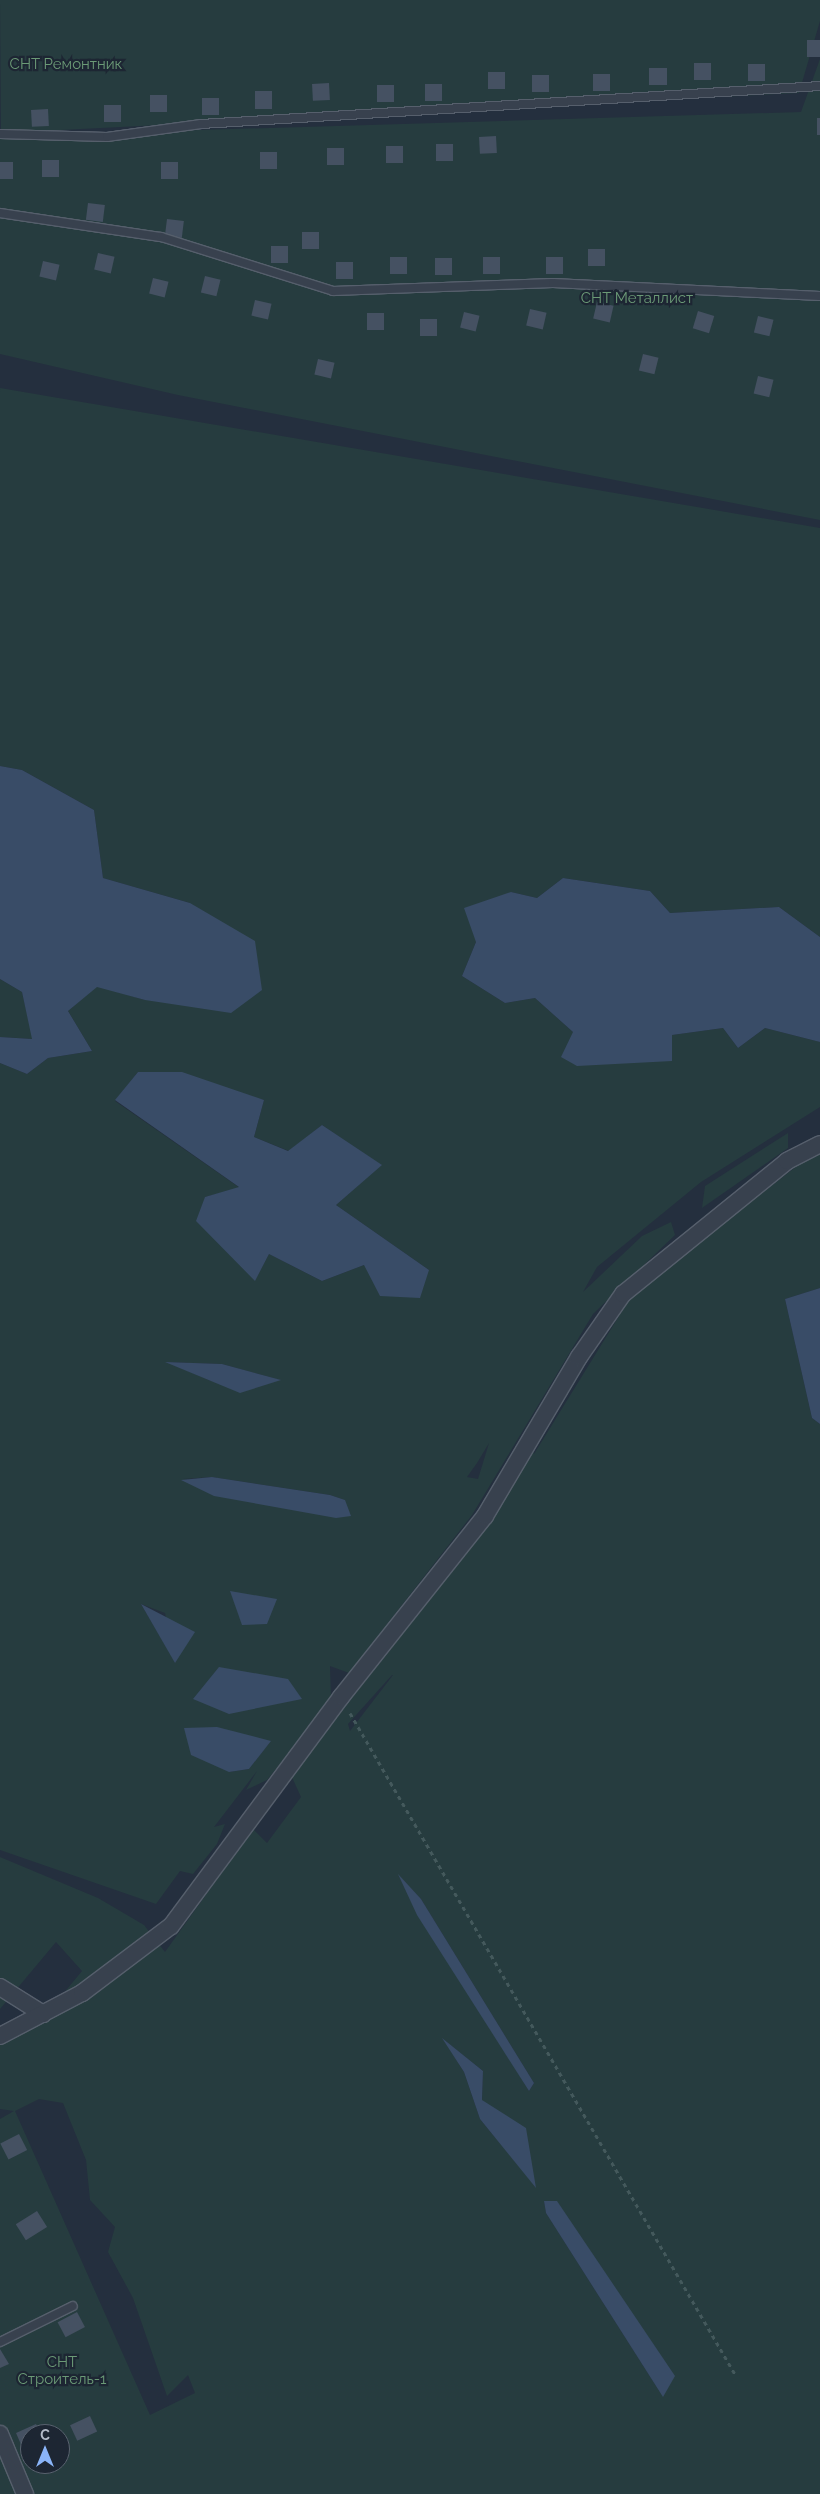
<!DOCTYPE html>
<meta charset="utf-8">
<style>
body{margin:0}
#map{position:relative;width:820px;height:2494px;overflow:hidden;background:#242f3e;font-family:Raleway,sans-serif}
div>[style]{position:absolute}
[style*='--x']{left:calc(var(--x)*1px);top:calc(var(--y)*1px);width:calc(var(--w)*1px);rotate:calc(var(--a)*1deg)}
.green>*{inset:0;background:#263c3f}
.water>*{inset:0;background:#394c67}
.building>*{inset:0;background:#455162;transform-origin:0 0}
.path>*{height:3px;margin-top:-1.5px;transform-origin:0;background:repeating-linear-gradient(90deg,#44595c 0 4px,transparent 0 8px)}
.roads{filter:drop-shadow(1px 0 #565f6c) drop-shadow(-1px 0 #565f6c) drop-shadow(0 1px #565f6c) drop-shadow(0 -1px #565f6c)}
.lane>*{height:8px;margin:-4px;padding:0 4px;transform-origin:4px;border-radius:4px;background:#38414e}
.street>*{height:16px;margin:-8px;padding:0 8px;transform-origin:8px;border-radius:8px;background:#38414e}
span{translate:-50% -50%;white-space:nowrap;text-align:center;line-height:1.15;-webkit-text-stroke:4.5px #1d2633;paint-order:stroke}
.park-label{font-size:15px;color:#6b9a76}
.north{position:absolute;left:20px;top:2424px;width:50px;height:50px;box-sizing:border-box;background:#1d2633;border:1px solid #59626f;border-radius:50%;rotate:0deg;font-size:14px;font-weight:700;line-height:20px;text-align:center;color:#b4bcc9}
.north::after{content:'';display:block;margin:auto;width:18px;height:22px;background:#8ab4f8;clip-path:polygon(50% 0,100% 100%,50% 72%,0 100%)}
</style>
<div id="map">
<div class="green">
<div style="clip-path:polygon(0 0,820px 0,820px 21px,799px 93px,1px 133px)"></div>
<div style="clip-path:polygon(820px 59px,820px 520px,178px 395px,0 354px,0 136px,801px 112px)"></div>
<div style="clip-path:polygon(evenodd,0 388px,820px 528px,820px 937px,779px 907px,670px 913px,650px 891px,563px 878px,537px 898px,511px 892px,476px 942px,462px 976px,505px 1003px,535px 998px,573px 1032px,672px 1061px,672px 1035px,723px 1028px,738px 1048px,765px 1028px,820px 1042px,820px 1107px,701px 1182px,597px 1267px,583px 1292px,642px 1236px,671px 1222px,675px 1235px,593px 1314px,472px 1515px,349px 1673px,330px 1666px,331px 1696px,317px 1719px,267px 1780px,246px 1790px,257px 1771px,214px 1827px,225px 1824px,217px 1844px,193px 1874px,180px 1871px,156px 1904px,0 1850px,0 1063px,27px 1074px,48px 1058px,92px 1051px,68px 1011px,97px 986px,145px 1000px,190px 903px,103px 878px,94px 810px,22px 770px,0 766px,0 388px,138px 1072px,264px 1100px,254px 1137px,289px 1151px,322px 1125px,381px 1165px,336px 1205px,429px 1270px,364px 1265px,322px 1281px,269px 1254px,255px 1280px,205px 1197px,240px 1188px,115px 1101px,138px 1072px,0 388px,167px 1362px,222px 1364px,280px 1380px,211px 1381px,167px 1362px,0 388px,489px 1443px,478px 1479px,467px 1477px,477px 1463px,489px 1443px,0 388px,212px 1477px,330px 1495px,345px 1500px,183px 1479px,212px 1477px,0 388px,141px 1604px,165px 1613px,175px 1663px,175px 1662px,141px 1604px,0 388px,270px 1742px,249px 1769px,229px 1772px,270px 1742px)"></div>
<div style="clip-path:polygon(0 979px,22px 992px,33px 1039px,0 1037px)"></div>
<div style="clip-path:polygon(788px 1133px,788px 1148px,702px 1208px,705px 1186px)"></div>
<div style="clip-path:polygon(evenodd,820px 1154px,820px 1288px,785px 1299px,812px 1418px,820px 1424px,820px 2494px,0 2494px,0 2119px,14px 2111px,0 2109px,0 2041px,43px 2018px,82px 1971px,56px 1942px,0 2009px,0 1857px,98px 1898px,144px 1925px,165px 1952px,253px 1829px,267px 1843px,301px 1797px,290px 1773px,388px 1653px,533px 1444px,534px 1454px,632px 1295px,802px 1162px,820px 1154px,392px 1675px,393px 1675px,350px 1731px,348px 1724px,392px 1675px,820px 1154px,399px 1876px,421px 1899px,534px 2083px,529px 2091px,399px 1876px,820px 1154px,444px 2040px,483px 2071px,482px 2100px,536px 2187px,480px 2119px,464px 2072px,444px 2040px,820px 1154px,39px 2099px,63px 2103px,86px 2160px,90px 2200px,115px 2227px,108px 2252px,133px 2298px,167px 2396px,188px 2375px,195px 2393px,150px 2415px,15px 2111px,39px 2099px,820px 1154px,544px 2201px,663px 2397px,546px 2213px,544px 2201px,820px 1154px,30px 2434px,60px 2434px,60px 2464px,30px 2464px,30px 2434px)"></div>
</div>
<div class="water">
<div style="clip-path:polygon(0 766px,22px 770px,94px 810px,103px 878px,190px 903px,255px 941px,262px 990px,231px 1013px,145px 1000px,97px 987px,68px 1011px,92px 1051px,48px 1058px,27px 1074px,0 1063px,0 1037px,32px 1039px,22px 992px,0 979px)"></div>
<div style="clip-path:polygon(563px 878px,650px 891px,670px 913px,779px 907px,820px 937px,820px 1042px,765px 1028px,738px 1048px,723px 1028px,672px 1035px,672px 1061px,577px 1066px,561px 1057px,573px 1032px,535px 998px,505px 1003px,462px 976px,476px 942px,464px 908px,511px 892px,537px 898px)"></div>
<div style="clip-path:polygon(138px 1072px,182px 1072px,264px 1100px,254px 1137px,288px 1151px,322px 1125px,382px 1165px,336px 1205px,429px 1270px,420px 1298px,380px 1296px,364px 1265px,322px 1281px,269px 1254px,255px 1281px,196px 1221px,205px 1197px,239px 1187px,115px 1100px)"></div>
<div style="clip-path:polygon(820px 1288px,820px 1424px,812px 1418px,785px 1299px)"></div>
<div style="clip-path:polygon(165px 1362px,222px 1364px,281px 1380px,240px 1393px)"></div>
<div style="clip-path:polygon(212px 1477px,330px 1495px,345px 1500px,351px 1516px,336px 1518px,214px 1496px,181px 1480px)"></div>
<div style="clip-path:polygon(230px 1591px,277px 1599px,267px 1624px,242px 1625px)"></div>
<div style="clip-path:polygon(141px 1604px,195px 1632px,175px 1663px)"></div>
<div style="clip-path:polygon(219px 1667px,288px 1679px,302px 1699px,229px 1714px,193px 1699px)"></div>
<div style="clip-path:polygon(216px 1727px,217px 1727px,271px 1741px,249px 1769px,229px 1772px,191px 1755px,184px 1728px)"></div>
<div style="clip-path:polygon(398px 1874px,421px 1899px,534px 2083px,529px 2091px,417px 1915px)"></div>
<div style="clip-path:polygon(442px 2038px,483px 2071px,482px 2100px,526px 2128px,536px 2188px,480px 2119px,464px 2072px)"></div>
<div style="clip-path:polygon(544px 2201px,557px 2201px,675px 2376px,663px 2397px,546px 2213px)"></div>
</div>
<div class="building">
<div style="left:807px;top:40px;width:13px;height:17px"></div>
<div style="left:711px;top:63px;width:17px;height:17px;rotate:90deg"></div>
<div style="left:748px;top:64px;width:17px;height:17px"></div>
<div style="left:649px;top:68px;width:18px;height:17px"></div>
<div style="left:488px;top:72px;width:17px;height:17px"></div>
<div style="left:593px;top:74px;width:17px;height:17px"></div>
<div style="left:532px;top:75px;width:17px;height:17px"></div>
<div style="left:329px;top:83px;width:17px;height:17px;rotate:87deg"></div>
<div style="left:442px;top:84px;width:17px;height:17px;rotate:90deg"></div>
<div style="left:377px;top:85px;width:17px;height:17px"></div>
<div style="left:272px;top:91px;width:18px;height:17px;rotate:90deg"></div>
<div style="left:150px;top:95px;width:17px;height:17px"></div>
<div style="left:219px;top:98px;width:17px;height:17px;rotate:90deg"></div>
<div style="left:121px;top:105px;width:17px;height:17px;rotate:90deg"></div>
<div style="left:48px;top:109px;width:17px;height:17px;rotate:87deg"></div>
<div style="left:817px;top:118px;width:3px;height:17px"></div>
<div style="left:496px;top:136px;width:17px;height:17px;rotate:87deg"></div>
<div style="left:436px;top:144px;width:17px;height:17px"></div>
<div style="left:386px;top:146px;width:17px;height:17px"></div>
<div style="left:327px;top:148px;width:17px;height:17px"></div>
<div style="left:260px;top:152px;width:17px;height:17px"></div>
<div style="left:42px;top:160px;width:17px;height:17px"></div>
<div style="left:0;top:162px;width:13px;height:17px"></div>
<div style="left:161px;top:162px;width:17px;height:17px"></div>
<div style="left:88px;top:203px;width:17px;height:17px;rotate:7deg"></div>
<div style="left:167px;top:219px;width:17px;height:17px;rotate:7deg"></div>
<div style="left:302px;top:232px;width:17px;height:17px"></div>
<div style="left:288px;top:246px;width:17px;height:17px;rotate:90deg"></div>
<div style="left:588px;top:249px;width:17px;height:17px"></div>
<div style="left:98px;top:253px;width:17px;height:17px;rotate:13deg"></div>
<div style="left:390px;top:257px;width:17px;height:17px"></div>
<div style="left:483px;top:257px;width:17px;height:17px"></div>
<div style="left:546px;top:257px;width:17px;height:17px"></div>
<div style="left:435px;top:258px;width:17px;height:17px"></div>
<div style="left:43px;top:261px;width:17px;height:16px;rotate:13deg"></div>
<div style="left:336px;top:262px;width:17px;height:17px"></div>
<div style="left:205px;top:276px;width:16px;height:17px;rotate:14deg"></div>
<div style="left:153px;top:278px;width:16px;height:16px;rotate:14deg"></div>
<div style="left:255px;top:300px;width:17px;height:16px;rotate:13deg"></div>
<div style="left:597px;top:302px;width:17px;height:17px;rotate:13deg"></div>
<div style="left:530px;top:309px;width:17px;height:17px;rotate:13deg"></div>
<div style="left:698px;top:311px;width:17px;height:18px;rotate:17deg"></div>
<div style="left:464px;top:312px;width:16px;height:16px;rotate:14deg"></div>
<div style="left:367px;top:313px;width:17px;height:17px"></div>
<div style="left:758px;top:316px;width:16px;height:17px;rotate:14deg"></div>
<div style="left:420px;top:319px;width:17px;height:17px"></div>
<div style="left:643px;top:354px;width:16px;height:17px;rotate:14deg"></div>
<div style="left:318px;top:359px;width:17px;height:16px;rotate:13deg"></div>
<div style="left:758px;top:376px;width:16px;height:18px;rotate:14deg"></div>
<div style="left:19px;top:2134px;width:18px;height:21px;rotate:63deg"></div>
<div style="left:37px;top:2211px;width:19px;height:25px;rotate:58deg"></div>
<div style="left:77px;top:2312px;width:17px;height:22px;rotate:62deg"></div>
<div style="clip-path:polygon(0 2349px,9px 2364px,0 2368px)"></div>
<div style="left:90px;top:2416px;width:17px;height:22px;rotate:65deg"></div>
<div style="clip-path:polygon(36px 2424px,41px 2434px,30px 2434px,30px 2445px,23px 2449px,16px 2433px)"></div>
</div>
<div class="path">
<div style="--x:350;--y:1713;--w:767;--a:59.79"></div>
</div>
<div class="roads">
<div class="lane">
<div style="--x:0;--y:134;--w:107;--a:1.6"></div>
<div style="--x:107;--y:137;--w:95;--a:-7.9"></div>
<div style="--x:201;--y:124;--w:620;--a:-3.51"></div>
<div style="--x:0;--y:213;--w:163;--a:8.5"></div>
<div style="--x:161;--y:237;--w:180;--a:17.4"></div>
<div style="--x:333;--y:291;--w:220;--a:-2.1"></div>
<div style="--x:553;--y:283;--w:267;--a:2.8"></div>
<div style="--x:0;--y:2342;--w:81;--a:-26.3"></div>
</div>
<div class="street">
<div style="--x:0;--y:1987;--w:51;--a:32.1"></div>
<div style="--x:0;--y:2036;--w:93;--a:-27.7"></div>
<div style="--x:82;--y:1993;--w:111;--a:-37"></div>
<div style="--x:171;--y:1926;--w:285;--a:-53.4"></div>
<div style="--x:341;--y:1697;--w:231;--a:-51.5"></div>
<div style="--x:485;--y:1516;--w:185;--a:-59.4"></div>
<div style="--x:579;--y:1357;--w:77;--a:-55.1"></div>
<div style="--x:623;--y:1294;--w:211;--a:-39"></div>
<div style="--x:787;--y:1161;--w:37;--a:-27"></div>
<div style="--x:0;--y:2434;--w:65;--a:67.4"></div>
</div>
</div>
<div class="park-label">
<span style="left:66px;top:65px">СНТ Ремонтник</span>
<span style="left:637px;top:299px">СНТ Металлист</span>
<span style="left:62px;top:2371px">СНТ<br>Строитель-1</span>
</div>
<div class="north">С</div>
</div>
